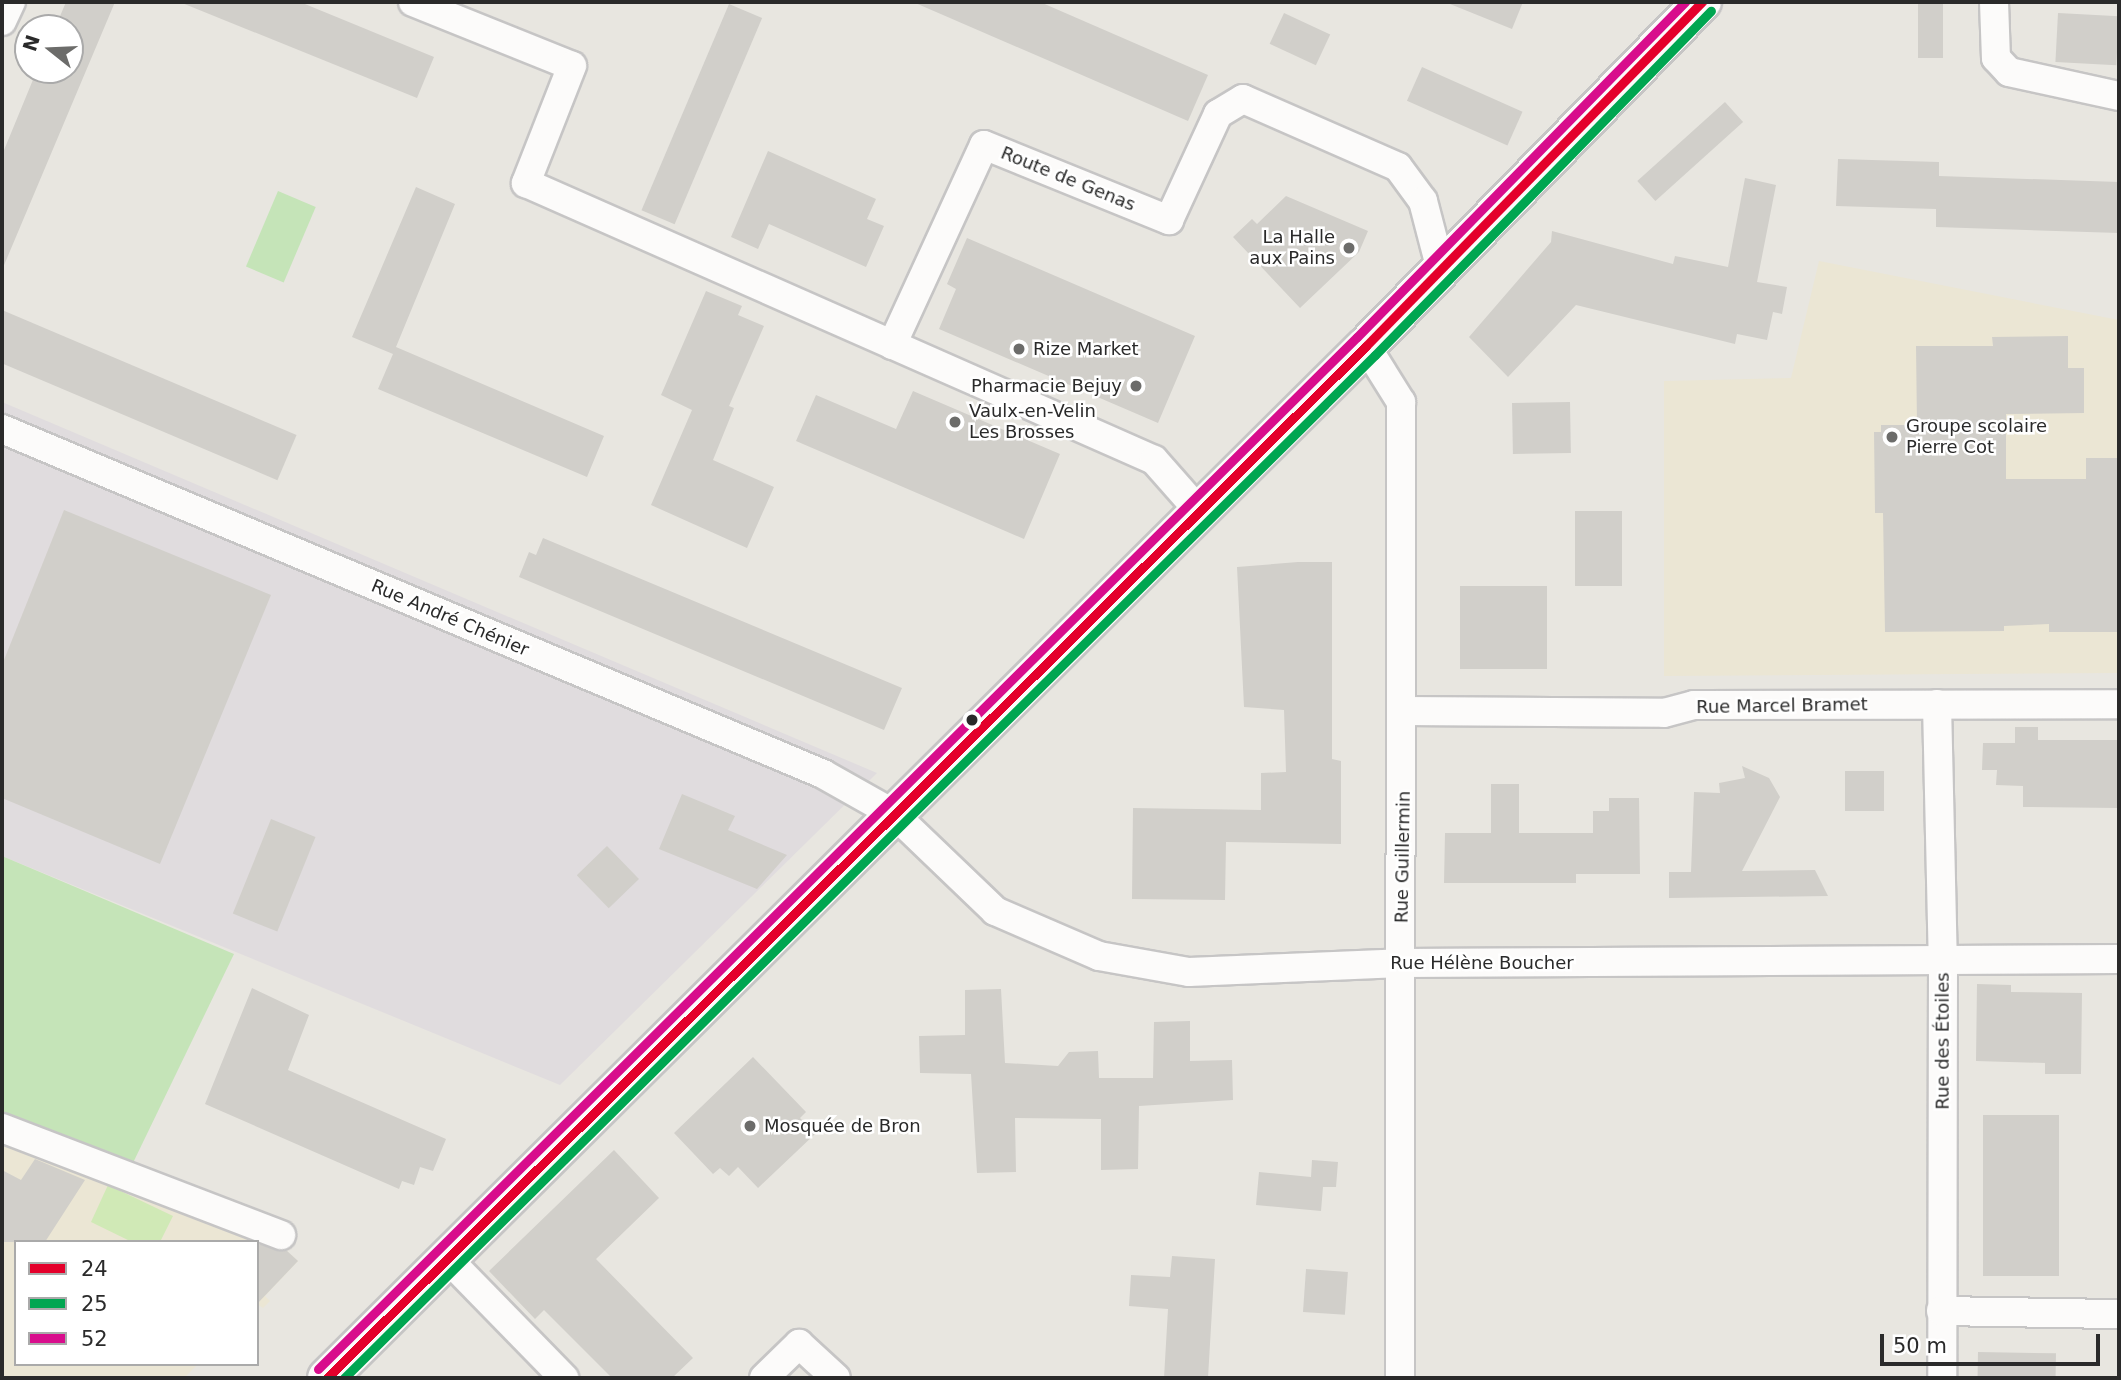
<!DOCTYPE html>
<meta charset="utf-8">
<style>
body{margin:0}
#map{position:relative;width:2121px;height:1380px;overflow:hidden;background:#e8e6e0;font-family:"DejaVu Sans",sans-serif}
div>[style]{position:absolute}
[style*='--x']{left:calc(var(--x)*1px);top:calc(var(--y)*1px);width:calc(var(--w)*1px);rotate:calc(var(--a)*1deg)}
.industrial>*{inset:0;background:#e0dcde}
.education>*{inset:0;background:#ebe6d4}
.green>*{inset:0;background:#c5e4b8;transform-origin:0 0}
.pitch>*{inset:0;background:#d0e9b6}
.building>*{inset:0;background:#d1cfca;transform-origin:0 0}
.roads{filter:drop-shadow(2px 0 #c6c5c5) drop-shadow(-2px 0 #c6c5c5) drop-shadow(0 2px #c6c5c5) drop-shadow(0 -2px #c6c5c5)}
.minor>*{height:28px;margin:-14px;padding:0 14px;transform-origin:14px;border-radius:14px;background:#fcfbfa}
.secondary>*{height:38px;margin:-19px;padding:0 19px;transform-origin:19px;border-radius:19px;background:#fcfbfa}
.bus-1>*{height:9px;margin:-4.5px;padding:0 4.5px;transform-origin:4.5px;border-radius:4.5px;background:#e4002b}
.bus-2>*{height:9px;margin:-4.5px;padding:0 4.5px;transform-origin:4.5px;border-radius:4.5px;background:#00a651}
.bus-3>*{height:9px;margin:-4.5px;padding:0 4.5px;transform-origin:4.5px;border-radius:4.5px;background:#d80d8c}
.dots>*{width:19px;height:19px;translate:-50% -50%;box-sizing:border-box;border:4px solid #fff;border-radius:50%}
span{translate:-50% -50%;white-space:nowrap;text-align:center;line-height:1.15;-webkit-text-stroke:5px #fff;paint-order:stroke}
.street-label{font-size:18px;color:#2a2a2a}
.poi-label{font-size:18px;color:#2a2a2a}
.right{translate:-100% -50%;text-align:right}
.left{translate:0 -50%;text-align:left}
.frame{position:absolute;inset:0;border:4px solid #2a2a2a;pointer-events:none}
.legend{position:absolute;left:14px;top:1240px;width:245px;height:126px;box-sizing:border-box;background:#fff;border:2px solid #aaa;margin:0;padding:9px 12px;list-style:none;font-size:21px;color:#2a2a2a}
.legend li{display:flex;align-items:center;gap:14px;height:35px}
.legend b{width:35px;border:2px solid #aaa}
.north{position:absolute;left:14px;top:14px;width:70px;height:70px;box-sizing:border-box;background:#fff;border:2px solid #aaa;border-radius:50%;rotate:288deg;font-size:19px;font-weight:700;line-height:28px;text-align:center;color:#2a2a2a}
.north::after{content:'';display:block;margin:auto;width:24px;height:32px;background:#6c6c6a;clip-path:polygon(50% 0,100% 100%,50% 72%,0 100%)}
.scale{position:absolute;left:1880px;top:1334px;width:220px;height:32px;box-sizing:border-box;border:4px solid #2a2a2a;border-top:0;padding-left:9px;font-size:21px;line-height:24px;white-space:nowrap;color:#2a2a2a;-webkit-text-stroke:5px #fff;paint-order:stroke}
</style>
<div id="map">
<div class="industrial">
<div style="clip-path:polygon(2px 402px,877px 773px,560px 1085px,2px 856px)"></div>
</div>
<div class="education">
<div style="clip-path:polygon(1819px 261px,2119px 320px,2119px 673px,1664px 676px,1664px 381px,1791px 378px)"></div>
<div style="clip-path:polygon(2px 1115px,278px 1243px,298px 1261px,265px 1296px,270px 1301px,263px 1308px,257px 1304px,257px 1242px,16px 1242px,16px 1364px,198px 1364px,184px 1378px,2px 1378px)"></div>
</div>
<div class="green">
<div style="left:278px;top:191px;width:41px;height:82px;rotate:23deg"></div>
<div style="clip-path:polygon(2px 856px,234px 954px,131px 1167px,2px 1115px)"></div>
</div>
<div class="pitch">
<div style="clip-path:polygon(108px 1185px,173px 1216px,160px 1242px,132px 1242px,91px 1222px)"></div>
</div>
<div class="building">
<div style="clip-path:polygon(66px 2px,115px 2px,2px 270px,2px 155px,37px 70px,70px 70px,70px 28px,55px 28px)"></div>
<div style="clip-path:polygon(300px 2px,434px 57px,417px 98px,182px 3px)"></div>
<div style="clip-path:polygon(913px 2px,1040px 2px,1208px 75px,1188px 121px)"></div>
<div style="clip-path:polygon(1445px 2px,1523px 2px,1512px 29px)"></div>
<div style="left:1918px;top:2px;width:25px;height:56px"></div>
<div style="left:729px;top:4px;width:36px;height:224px;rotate:23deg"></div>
<div style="left:1284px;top:13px;width:51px;height:34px;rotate:25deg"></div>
<div style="left:2058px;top:13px;width:61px;height:49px;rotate:3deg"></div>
<div style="left:1422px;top:67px;width:110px;height:37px;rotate:24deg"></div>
<div style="left:1725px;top:102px;width:27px;height:118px;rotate:48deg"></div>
<div style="clip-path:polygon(768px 151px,876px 199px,867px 219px,884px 226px,866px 267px,769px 224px,758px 249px,731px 237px)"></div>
<div style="clip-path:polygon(1838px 159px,1939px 162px,1939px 176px,2119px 182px,2119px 233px,1936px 227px,1936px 209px,1836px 206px)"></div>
<div style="clip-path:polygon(1745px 178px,1776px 185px,1757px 282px,1787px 287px,1782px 314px,1773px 312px,1767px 340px,1737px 334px,1735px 344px,1576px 305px,1508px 377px,1469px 337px,1551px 242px,1552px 231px,1673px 264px,1675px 256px,1728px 267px)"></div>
<div style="clip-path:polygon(416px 187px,455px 204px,396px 347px,604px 436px,587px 477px,378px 389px,393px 354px,352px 337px)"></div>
<div style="clip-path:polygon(1286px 196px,1368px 231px,1359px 252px,1300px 308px,1233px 237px,1252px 219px,1257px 224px)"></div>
<div style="clip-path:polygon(967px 238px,1195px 336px,1158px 423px,939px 329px,956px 289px,947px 284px)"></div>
<div style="clip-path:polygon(706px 291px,742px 306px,738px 315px,764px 326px,729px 406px,734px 408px,713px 460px,774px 487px,747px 548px,651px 505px,692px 410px,661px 395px)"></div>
<div style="left:2px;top:310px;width:320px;height:49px;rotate:23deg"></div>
<div style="clip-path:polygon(2068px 336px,2068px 368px,2084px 368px,2084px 413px,2006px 414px,2006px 479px,2086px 479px,2086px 458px,2119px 458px,2119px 632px,2049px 632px,2049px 624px,2004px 626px,2004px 631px,1885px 632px,1883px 513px,1875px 513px,1874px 432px,1881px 432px,1881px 425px,1917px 425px,1916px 346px,1993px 346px,1992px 337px)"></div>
<div style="clip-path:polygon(913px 391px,1060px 454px,1024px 539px,796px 441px,816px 395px,896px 429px)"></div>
<div style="left:1570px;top:402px;width:51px;height:58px;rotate:89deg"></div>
<div style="clip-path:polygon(64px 510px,271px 595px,160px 864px,2px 798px,2px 665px)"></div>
<div style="left:1575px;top:511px;width:47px;height:75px"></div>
<div style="clip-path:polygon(543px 538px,902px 688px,884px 730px,519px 577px,529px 552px,536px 555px)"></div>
<div style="clip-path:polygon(1298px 562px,1332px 562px,1332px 759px,1341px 761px,1341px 844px,1226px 842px,1225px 900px,1132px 899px,1133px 808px,1261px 810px,1261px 773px,1286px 772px,1284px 710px,1244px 707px,1237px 567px)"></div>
<div style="left:1460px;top:586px;width:87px;height:83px"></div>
<div style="clip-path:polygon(2015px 727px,2038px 727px,2038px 740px,2119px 740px,2117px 808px,2023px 807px,2023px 786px,1996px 785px,1997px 770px,1982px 770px,1983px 743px,2015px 743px)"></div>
<div style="clip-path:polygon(1742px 766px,1769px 778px,1780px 797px,1742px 871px,1815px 870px,1828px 896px,1669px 898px,1669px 872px,1691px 872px,1694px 792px,1720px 793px,1719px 783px,1745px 778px)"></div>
<div style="left:1845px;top:771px;width:39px;height:40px"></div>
<div style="clip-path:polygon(1491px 784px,1519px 784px,1519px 833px,1593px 833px,1593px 811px,1609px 811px,1609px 798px,1639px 798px,1640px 874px,1576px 874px,1576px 883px,1444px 883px,1445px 833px,1491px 833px)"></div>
<div style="clip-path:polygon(682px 794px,735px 816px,728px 830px,787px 855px,757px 889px,659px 849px)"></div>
<div style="left:271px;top:819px;width:48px;height:102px;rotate:22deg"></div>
<div style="left:607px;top:846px;width:46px;height:42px;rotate:46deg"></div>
<div style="clip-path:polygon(1977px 984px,2011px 985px,2011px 992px,2082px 993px,2081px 1074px,2045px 1074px,2045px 1063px,1976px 1061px)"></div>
<div style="clip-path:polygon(252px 988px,309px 1015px,288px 1070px,446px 1139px,433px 1171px,420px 1167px,414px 1185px,402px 1181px,399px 1189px,205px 1104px)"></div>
<div style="clip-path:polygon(1001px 989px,1005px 1063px,1058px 1066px,1069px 1052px,1098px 1051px,1099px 1078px,1153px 1078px,1154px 1022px,1190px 1021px,1190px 1061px,1232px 1060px,1233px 1100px,1139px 1106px,1138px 1169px,1101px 1170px,1101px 1119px,1015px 1118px,1016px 1172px,977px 1173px,971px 1074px,920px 1073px,919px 1036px,965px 1035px,965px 990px)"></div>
<div style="clip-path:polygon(753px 1057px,806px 1112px,800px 1118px,815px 1134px,758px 1188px,738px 1167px,729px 1176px,720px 1168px,713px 1174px,674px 1133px)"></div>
<div style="left:1983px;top:1115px;width:76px;height:161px"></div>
<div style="clip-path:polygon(614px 1150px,659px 1198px,596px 1259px,693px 1358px,672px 1378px,612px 1378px,544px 1310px,535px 1319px,489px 1271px)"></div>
<div style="clip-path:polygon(35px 1159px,85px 1180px,45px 1242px,2px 1242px,2px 1170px,21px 1180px)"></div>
<div style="clip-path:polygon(1312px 1160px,1338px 1162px,1336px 1187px,1323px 1187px,1321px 1211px,1256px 1205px,1259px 1172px,1311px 1177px)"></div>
<div style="clip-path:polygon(257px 1244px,286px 1250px,298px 1261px,257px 1304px)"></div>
<div style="clip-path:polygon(1172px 1256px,1215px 1259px,1208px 1378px,1164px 1378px,1168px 1309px,1129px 1306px,1131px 1275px,1170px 1277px)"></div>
<div style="left:1306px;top:1269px;width:42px;height:43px;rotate:4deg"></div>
<div style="left:1978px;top:1352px;width:78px;height:26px;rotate:1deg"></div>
</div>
<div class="roads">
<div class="minor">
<div style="--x:413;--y:2;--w:171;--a:21.9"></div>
<div style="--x:572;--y:66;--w:126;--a:111.5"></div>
<div style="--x:526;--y:183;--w:686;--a:23.8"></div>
<div style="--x:1154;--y:460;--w:68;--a:48.6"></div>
<div style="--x:1994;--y:2;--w:56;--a:88"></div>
<div style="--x:1996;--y:58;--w:19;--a:47"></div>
<div style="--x:2009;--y:72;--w:113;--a:12.3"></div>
<div style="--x:2;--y:21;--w:21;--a:-65"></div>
<div style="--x:892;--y:345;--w:220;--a:-65.3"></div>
<div style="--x:984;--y:145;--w:200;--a:22.1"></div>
<div style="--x:1169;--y:220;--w:117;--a:-65.2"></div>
<div style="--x:1218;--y:114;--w:29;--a:-31"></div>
<div style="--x:1243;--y:99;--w:169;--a:23.7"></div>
<div style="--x:1398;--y:167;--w:42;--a:53.7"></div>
<div style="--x:1423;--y:201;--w:71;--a:75.4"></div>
<div style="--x:1366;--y:346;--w:66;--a:58"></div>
<div style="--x:1401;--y:402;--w:976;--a:90.06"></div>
<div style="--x:2;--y:429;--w:891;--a:22.79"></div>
<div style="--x:823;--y:774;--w:81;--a:29.4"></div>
<div style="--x:894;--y:814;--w:140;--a:43.8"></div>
<div style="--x:995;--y:911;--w:113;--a:23.4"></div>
<div style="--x:1099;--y:956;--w:91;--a:10.1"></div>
<div style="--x:1189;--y:972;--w:212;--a:-2.4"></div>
<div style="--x:1401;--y:963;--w:718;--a:-0.32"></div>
<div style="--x:1937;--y:704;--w:257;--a:88.7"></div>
<div style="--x:1943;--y:961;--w:417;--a:90.1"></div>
<div style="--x:1404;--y:711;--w:260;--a:0.4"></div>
<div style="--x:1664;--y:713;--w:31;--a:-15"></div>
<div style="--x:1694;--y:705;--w:425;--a:-0.1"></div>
<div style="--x:2;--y:1128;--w:299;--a:21"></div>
<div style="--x:447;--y:1258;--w:168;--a:45.7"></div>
<div style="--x:1941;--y:1311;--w:178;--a:1"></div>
<div style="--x:764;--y:1378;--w:49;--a:-44.2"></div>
<div style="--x:799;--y:1344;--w:50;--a:42.6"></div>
</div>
<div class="secondary">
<div style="--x:327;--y:1378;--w:1464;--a:-44.81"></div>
<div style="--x:1366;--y:346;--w:481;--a:-45.7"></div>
</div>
</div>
<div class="bus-1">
<div style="--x:327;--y:1378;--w:1464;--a:-44.81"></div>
<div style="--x:1366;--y:346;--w:481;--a:-45.7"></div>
</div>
<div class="bus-2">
<div style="--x:344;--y:1378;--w:1452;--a:-44.78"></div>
<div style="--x:1375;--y:355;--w:481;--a:-45.7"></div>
</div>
<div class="bus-3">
<div style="--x:318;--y:1369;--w:1464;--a:-44.81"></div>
<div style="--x:1357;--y:337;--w:469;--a:-45.6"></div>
</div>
<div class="dots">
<div style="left:1349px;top:248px;background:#6c6c6a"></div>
<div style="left:1019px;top:349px;background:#6c6c6a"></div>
<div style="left:1136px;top:386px;background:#6c6c6a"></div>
<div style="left:955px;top:422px;background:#6c6c6a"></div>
<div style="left:1892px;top:437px;background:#6c6c6a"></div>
<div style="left:972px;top:720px;background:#2a2a2a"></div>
<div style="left:750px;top:1126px;background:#6c6c6a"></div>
</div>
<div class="street-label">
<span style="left:1068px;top:179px;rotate:22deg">Route de Genas</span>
<span style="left:450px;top:618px;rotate:23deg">Rue André Chénier</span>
<span style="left:1782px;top:706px;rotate:-1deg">Rue Marcel Bramet</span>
<span style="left:1403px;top:857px;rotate:-89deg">Rue Guillermin</span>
<span style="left:1482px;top:963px">Rue Hélène Boucher</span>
<span style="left:1943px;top:1041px;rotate:-90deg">Rue des Étoiles</span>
</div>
<div class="poi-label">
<span class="right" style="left:1335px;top:248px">La Halle<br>aux Pains</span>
<span class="left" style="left:1033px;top:349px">Rize Market</span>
<span class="right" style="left:1122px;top:386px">Pharmacie Bejuy</span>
<span class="left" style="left:969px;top:422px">Vaulx-en-Velin<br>Les Brosses</span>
<span class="left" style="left:1906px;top:437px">Groupe scolaire<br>Pierre Cot</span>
<span class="left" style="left:764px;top:1126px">Mosquée de Bron</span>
</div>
<div class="frame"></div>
<ul class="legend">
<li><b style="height:9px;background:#e4002b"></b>24</li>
<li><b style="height:9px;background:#00a651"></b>25</li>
<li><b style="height:9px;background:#d80d8c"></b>52</li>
</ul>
<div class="north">N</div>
<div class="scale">50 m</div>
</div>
